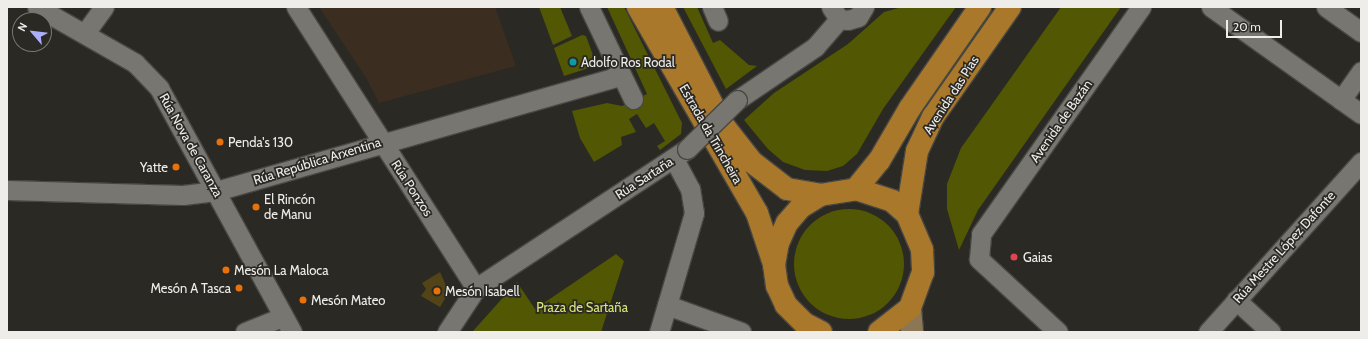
<!DOCTYPE html>
<meta charset="utf-8">
<style>
body{margin:0}
#map{position:relative;width:1368px;height:339px;overflow:hidden;background:#2b2924;font-family:Cabin,sans-serif}
div>[style]{position:absolute}
[style*='--x']{left:calc(var(--x)*1px);top:calc(var(--y)*1px);width:calc(var(--w)*1px);rotate:calc(var(--a)*1deg)}
.education>*{inset:0;background:#3b2e20}
.green>*{inset:0;background:#515702}
.round{border-radius:50%}
.building>*{inset:0;background:#524417}
.roads{filter:drop-shadow(1px 0 #484742) drop-shadow(-1px 0 #484742) drop-shadow(0 1px #484742) drop-shadow(0 -1px #484742)}
.minor>*{height:19px;margin:-9.5px;padding:0 9.5px;transform-origin:9.5px;border-radius:9.5px;background:#787670}
.secondary>*{height:22px;margin:-11px;padding:0 11px;transform-origin:11px;border-radius:11px;background:#8b7756}
.trunk>*{height:22px;margin:-11px;padding:0 11px;transform-origin:11px;border-radius:11px;background:#aa782a}
.bridges{filter:drop-shadow(1px 0 #484742) drop-shadow(-1px 0 #484742) drop-shadow(0 1px #484742) drop-shadow(0 -1px #484742)}
.minor-bridge>*{height:19px;margin:-9.5px;padding:0 9.5px;transform-origin:9.5px;border-radius:9.5px;background:#787670}
.dots>*{width:11px;height:11px;translate:-50% -50%;box-sizing:border-box;border:2px solid #2b2924;border-radius:50%}
span{translate:-50% -50%;white-space:nowrap;text-align:center;line-height:1.15;-webkit-text-stroke:3.5px #2b2924;paint-order:stroke}
.poi-label{font-size:13px;color:#eeedea}
.left{translate:0 -50%;text-align:left}
.right{translate:-100% -50%;text-align:right}
.street-label{font-size:13px;color:#eeedea}
.park-label{font-size:13px;color:#d9e675}
.frame{position:absolute;inset:0;border:8px solid #eeedea;pointer-events:none}
.north{position:absolute;left:12px;top:12px;width:40px;height:40px;box-sizing:border-box;background:#2b2924;border:1px solid #797773;border-radius:50%;rotate:298deg;font-size:11px;font-weight:700;line-height:16px;text-align:center;color:#eeedea}
.north::after{content:'';display:block;margin:auto;width:14px;height:18px;background:#abaffb;clip-path:polygon(50% 0,100% 100%,50% 72%,0 100%)}
.scale{position:absolute;left:1226px;top:20px;width:56px;height:18px;box-sizing:border-box;border:2px solid #eeedea;border-top:0;padding-left:5px;font-size:12px;line-height:14px;white-space:nowrap;color:#eeedea;-webkit-text-stroke:3px #2b2924;paint-order:stroke}
</style>
<div id="map">
<div class="education">
<div style="clip-path:polygon(319px 7px,495px 7px,516px 66px,379px 103px,367px 79px)"></div>
</div>
<div class="green">
<div style="clip-path:polygon(539px 7px,560px 7px,572px 36px,553px 45px)"></div>
<div style="clip-path:polygon(607px 7px,624px 7px,682px 123px,681px 134px,660px 150px,657px 146px,665px 141px,654px 123px,646px 128px,637px 114px,629px 119px,636px 132px,621px 137px,622px 145px,594px 162px,580px 138px,572px 111px,607px 103px,622px 106px,647px 94px)"></div>
<div style="clip-path:polygon(683px 7px,697px 7px,713px 43px,720px 40px,749px 65px,757px 66px,726px 89px)"></div>
<div style="clip-path:polygon(902px 7px,956px 7px,883px 109px,857px 154px,843px 166px,827px 171px,805px 170px,783px 162px,768px 149px,744px 120px,774px 93px,848px 44px,884px 12px)"></div>
<div style="clip-path:polygon(1061px 7px,1121px 7px,978px 210px,959px 250px,947px 209px,947px 184px,961px 148px)"></div>
<div style="clip-path:polygon(582px 35px,586px 36px,593px 55px,589px 68px,564px 76px,554px 48px)"></div>
<div class="round" style="left:794px;top:209px;width:110px;height:110px"></div>
<div style="clip-path:polygon(616px 254px,624px 261px,601px 332px,473px 331px,517px 282px,535px 309px)"></div>
</div>
<div class="building">
<div style="clip-path:polygon(440px 272px,449px 292px,440px 307px,421px 296px,426px 289px,422px 283px)"></div>
</div>
<div class="roads">
<div class="minor">
<div style="--x:37;--y:7;--w:113;--a:29.7"></div>
<div style="--x:135;--y:63;--w:35;--a:46"></div>
<div style="--x:159;--y:88;--w:278;--a:61.4"></div>
<div style="--x:296;--y:7;--w:334;--a:57.4"></div>
<div style="--x:589;--y:7;--w:102;--a:64.4"></div>
<div style="--x:712;--y:7;--w:15;--a:67"></div>
<div style="--x:831;--y:7;--w:14;--a:56"></div>
<div style="--x:839;--y:19;--w:9;--a:6"></div>
<div style="--x:848;--y:20;--w:10;--a:-17"></div>
<div style="--x:858;--y:17;--w:12;--a:-59"></div>
<div style="--x:1211;--y:7;--w:184;--a:35.5"></div>
<div style="--x:1326;--y:7;--w:43;--a:35.5"></div>
<div style="--x:85;--y:33;--w:32;--a:-54"></div>
<div style="--x:737;--y:100;--w:94;--a:-34.2"></div>
<div style="--x:815;--y:47;--w:37;--a:-49"></div>
<div style="--x:1341;--y:100;--w:35;--a:-55"></div>
<div style="--x:7;--y:190;--w:176;--a:1.6"></div>
<div style="--x:183;--y:195;--w:33;--a:-7"></div>
<div style="--x:216;--y:191;--w:420;--a:-15.9"></div>
<div style="--x:1236;--y:300;--w:47;--a:42.4"></div>
<div style="--x:667;--y:305;--w:79;--a:20"></div>
<div style="--x:245;--y:332;--w:40;--a:-22"></div>
<div style="--x:447;--y:332;--w:53;--a:-56.6"></div>
<div style="--x:476;--y:288;--w:253;--a:-33.4"></div>
<div style="--x:659;--y:332;--w:124;--a:-73.6"></div>
<div style="--x:694;--y:213;--w:24;--a:-99"></div>
<div style="--x:690;--y:189;--w:34;--a:-118"></div>
<div style="--x:1058;--y:332;--w:108;--a:-137.3"></div>
<div style="--x:979;--y:259;--w:25;--a:-85"></div>
<div style="--x:981;--y:234;--w:278;--a:-54.8"></div>
<div style="--x:1208;--y:332;--w:229;--a:-48"></div>
</div>
<div class="secondary">
<div style="--x:910;--y:308;--w:24;--a:85"></div>
</div>
<div class="trunk">
<div style="--x:638;--y:7;--w:238;--a:60"></div>
<div style="--x:757;--y:213;--w:51;--a:71.6"></div>
<div style="--x:662;--y:7;--w:133;--a:62.7"></div>
<div style="--x:723;--y:125;--w:47;--a:51.9"></div>
<div style="--x:752;--y:162;--w:44;--a:37.6"></div>
<div style="--x:787;--y:189;--w:34;--a:10"></div>
<div style="--x:856;--y:189;--w:36;--a:-51"></div>
<div style="--x:879;--y:161;--w:61;--a:-59.7"></div>
<div style="--x:910;--y:108;--w:123;--a:-55.3"></div>
<div style="--x:907;--y:214;--w:64;--a:-81"></div>
<div style="--x:917;--y:151;--w:38;--a:-65"></div>
<div style="--x:933;--y:117;--w:134;--a:-55"></div>
<div style="--x:821;--y:332;--w:18;--a:-153"></div>
<div style="--x:805;--y:324;--w:27;--a:-135"></div>
<div style="--x:786;--y:305;--w:21;--a:-115"></div>
<div style="--x:777;--y:286;--w:21;--a:-98"></div>
<div style="--x:774;--y:265;--w:22;--a:-80"></div>
<div style="--x:778;--y:243;--w:22;--a:-66"></div>
<div style="--x:787;--y:223;--w:21;--a:-49"></div>
<div style="--x:801;--y:207;--w:22;--a:-32"></div>
<div style="--x:820;--y:195;--w:36;--a:-9"></div>
<div style="--x:856;--y:189;--w:38;--a:18"></div>
<div style="--x:892;--y:201;--w:20;--a:41"></div>
<div style="--x:907;--y:214;--w:39;--a:67"></div>
<div style="--x:922;--y:250;--w:22;--a:87"></div>
<div style="--x:923;--y:272;--w:38;--a:110"></div>
<div style="--x:910;--y:308;--w:39;--a:142"></div>
</div>
</div>
<div class="bridges">
<div class="minor-bridge">
<div style="--x:687;--y:149;--w:70;--a:-44.4"></div>
</div>
</div>
<div class="dots">
<div style="left:573px;top:62px;background:#0f9aa8"></div>
<div style="left:220px;top:142px;background:#e8710a"></div>
<div style="left:176px;top:167px;background:#e8710a"></div>
<div style="left:256px;top:207px;background:#e8710a"></div>
<div style="left:1014px;top:257px;background:#e0444e"></div>
<div style="left:226px;top:270px;background:#e8710a"></div>
<div style="left:239px;top:288px;background:#e8710a"></div>
<div style="left:437px;top:291px;background:#e8710a"></div>
<div style="left:303px;top:300px;background:#e8710a"></div>
</div>
<div class="poi-label">
<span class="left" style="left:581px;top:62px">Adolfo Ros Rodal</span>
<span class="left" style="left:228px;top:142px">Penda's 130</span>
<span class="right" style="left:168px;top:167px">Yatte</span>
<span class="left" style="left:264px;top:207px">El Rincón<br>de Manu</span>
<span class="left" style="left:1023px;top:257px">Gaias</span>
<span class="left" style="left:234px;top:270px">Mesón La Maloca</span>
<span class="right" style="left:231px;top:288px">Mesón A Tasca</span>
<span class="left" style="left:445px;top:291px">Mesón Isabell</span>
<span class="left" style="left:311px;top:300px">Mesón Mateo</span>
</div>
<div class="street-label">
<span style="left:951px;top:95px;rotate:-57deg">Avenida das Pías</span>
<span style="left:1061px;top:121px;rotate:-55deg">Avenida de Bazán</span>
<span style="left:711px;top:134px;rotate:60deg">Estrada da Trincheira</span>
<span style="left:191px;top:145px;rotate:61deg">Rúa Nova de Caranza</span>
<span style="left:317px;top:161px;rotate:-17deg">Rúa República Arxentina</span>
<span style="left:644px;top:178px;rotate:-33deg">Rúa Sartaña</span>
<span style="left:412px;top:188px;rotate:57deg">Rúa Ponzos</span>
<span style="left:1284px;top:247px;rotate:-48deg">Rúa Mestre López Dafonte</span>
</div>
<div class="park-label">
<span style="left:582px;top:307px">Praza de Sartaña</span>
</div>
<div class="frame"></div>
<div class="north">N</div>
<div class="scale">20 m</div>
</div>
